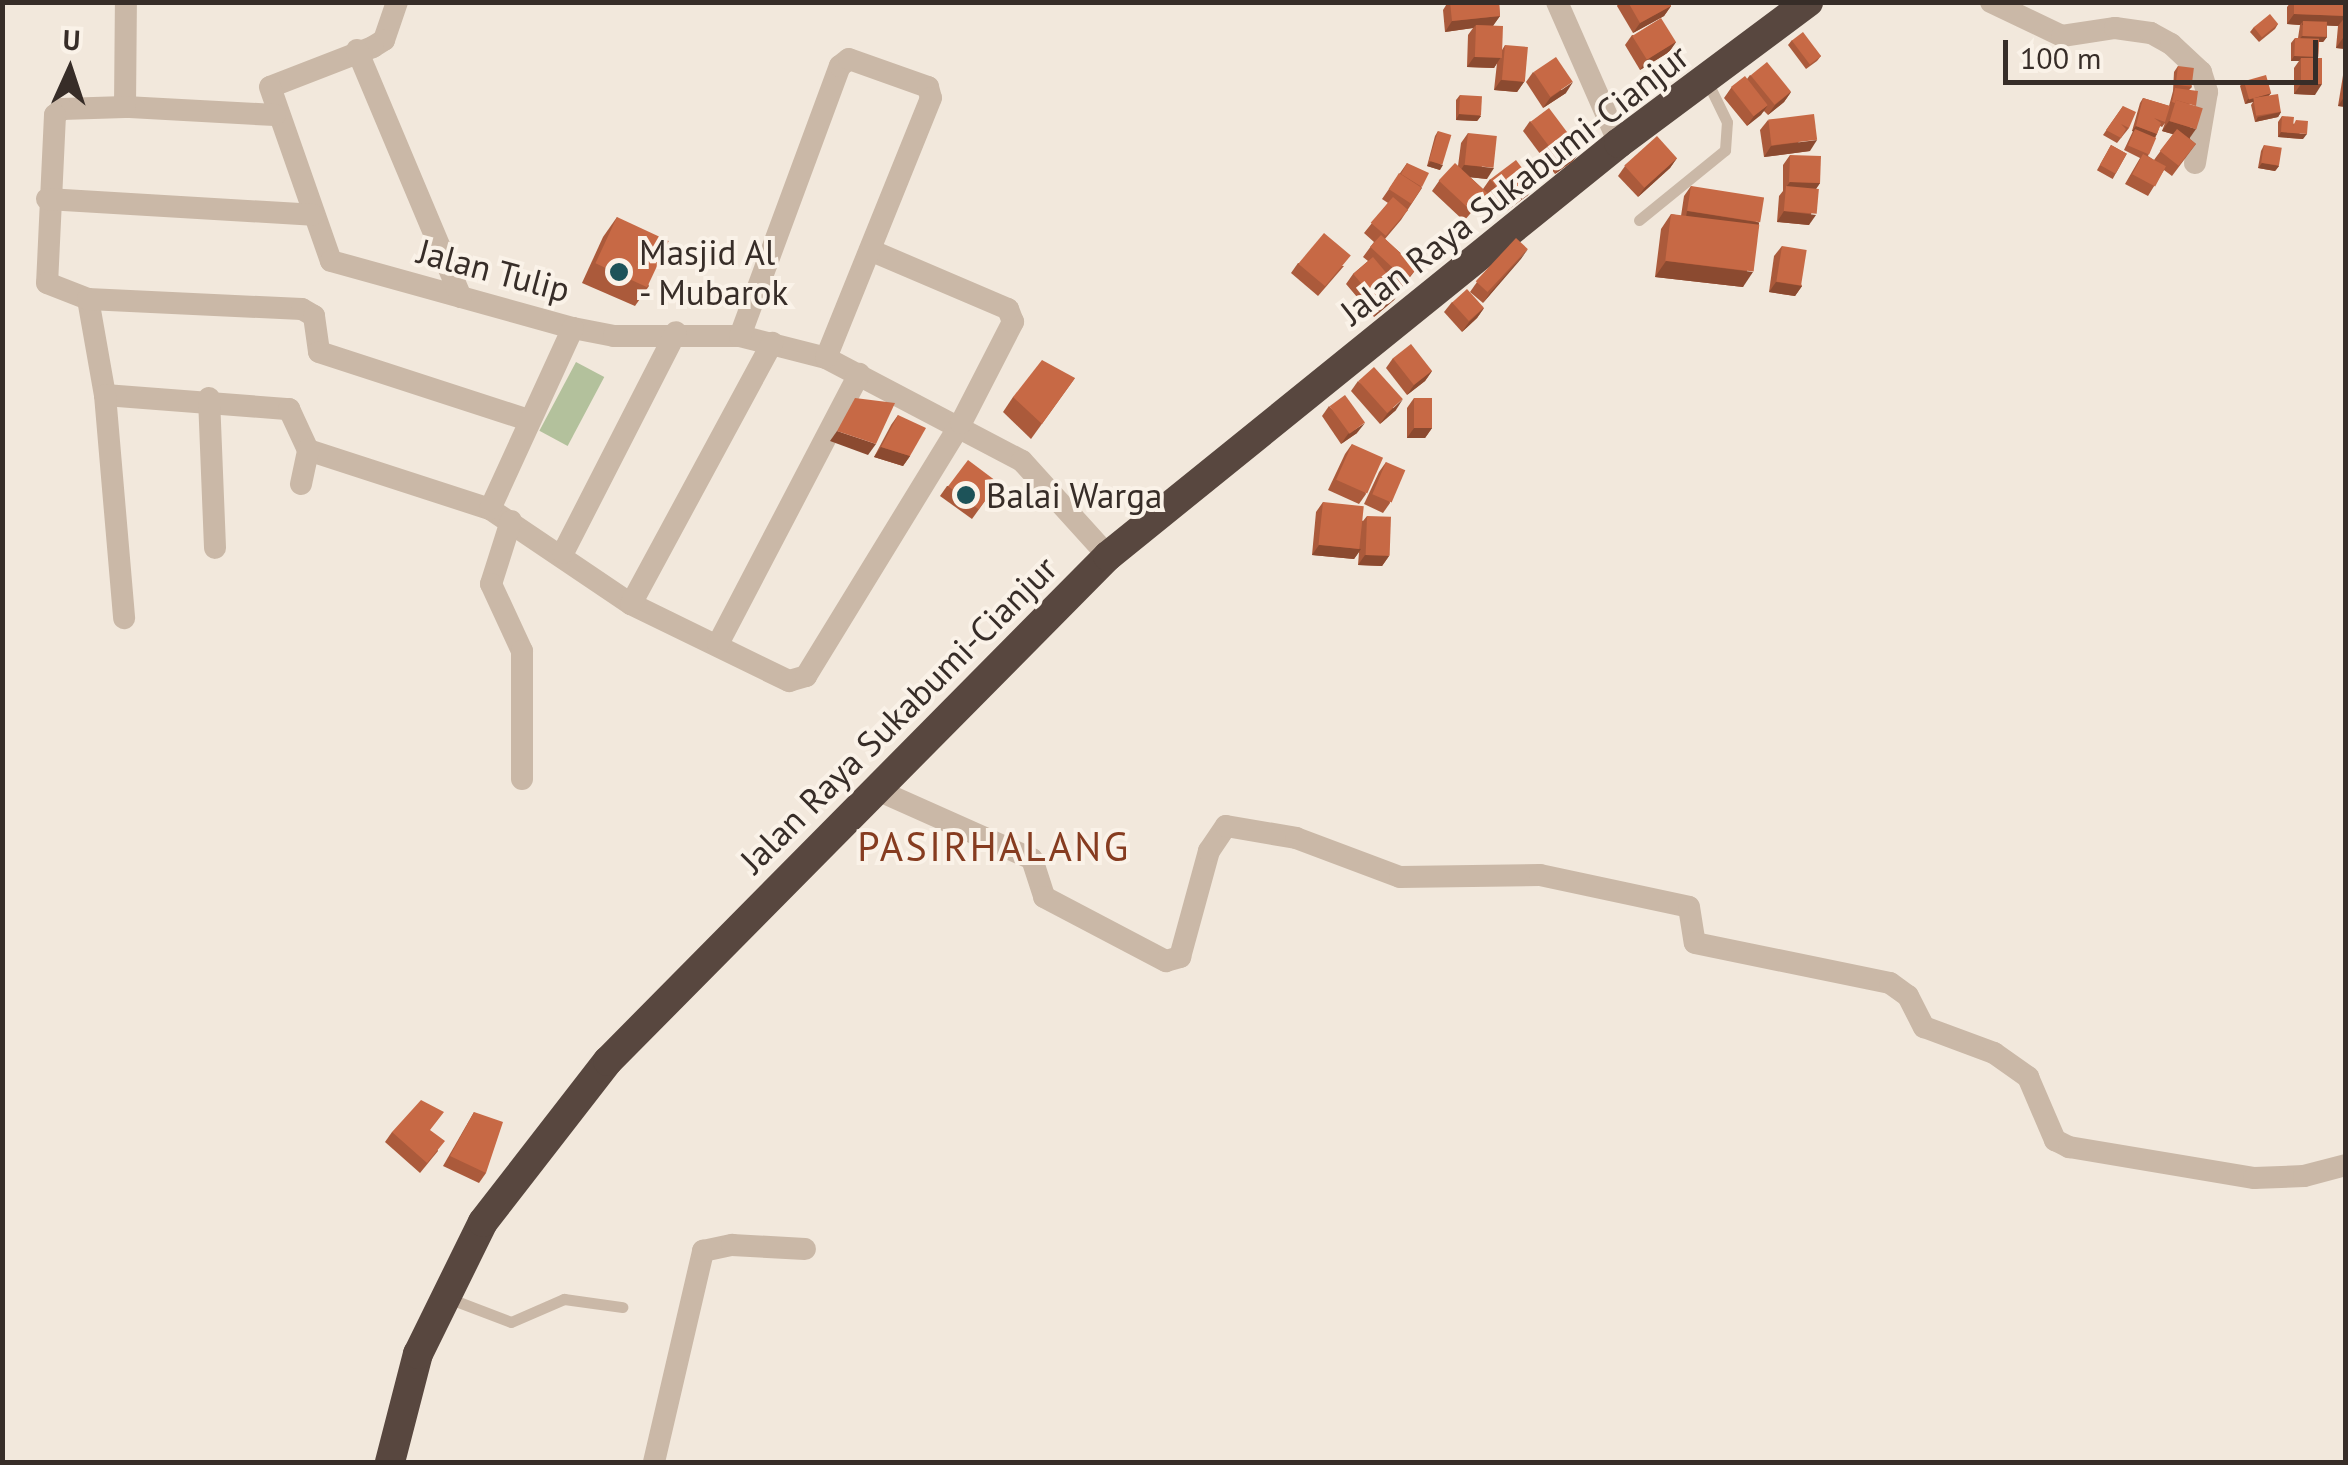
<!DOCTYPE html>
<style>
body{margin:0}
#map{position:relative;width:2348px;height:1465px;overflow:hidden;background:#f2e8dc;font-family:"PT Sans",sans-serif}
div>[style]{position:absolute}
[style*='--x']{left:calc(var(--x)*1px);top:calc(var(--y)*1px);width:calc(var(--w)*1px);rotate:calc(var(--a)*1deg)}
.green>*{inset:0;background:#b3c19c;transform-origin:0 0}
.lane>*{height:11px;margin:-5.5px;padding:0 5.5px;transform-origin:5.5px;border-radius:5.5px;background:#cab8a7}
.street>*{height:22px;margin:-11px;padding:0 11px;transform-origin:11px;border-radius:11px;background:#cab8a7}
.highway>*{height:30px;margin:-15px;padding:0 15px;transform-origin:15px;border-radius:15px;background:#58473f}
.wall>*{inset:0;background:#ab5a3b;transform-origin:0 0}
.shaded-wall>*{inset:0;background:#8b4a30;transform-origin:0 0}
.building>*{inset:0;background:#c76945;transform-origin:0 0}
.dots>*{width:28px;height:28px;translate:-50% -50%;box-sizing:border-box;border:5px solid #faf2e8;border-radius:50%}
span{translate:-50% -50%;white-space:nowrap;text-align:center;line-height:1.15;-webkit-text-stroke:8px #faf2e8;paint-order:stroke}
.street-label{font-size:35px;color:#372d28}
.poi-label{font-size:35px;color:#372d28}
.left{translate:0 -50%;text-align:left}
.quarter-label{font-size:40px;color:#863c20;letter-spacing:2.5px}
.frame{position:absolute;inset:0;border:5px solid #372d28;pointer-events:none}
.north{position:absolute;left:20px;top:20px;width:100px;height:100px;-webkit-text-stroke:8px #faf2e8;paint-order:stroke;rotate:3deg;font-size:28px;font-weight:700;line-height:40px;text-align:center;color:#372d28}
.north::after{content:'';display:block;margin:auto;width:35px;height:45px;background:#372d28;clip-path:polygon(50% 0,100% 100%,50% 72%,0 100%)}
.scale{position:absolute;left:2003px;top:40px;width:315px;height:45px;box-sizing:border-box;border:5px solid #372d28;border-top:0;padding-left:12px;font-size:30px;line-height:35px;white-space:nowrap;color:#372d28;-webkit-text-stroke:8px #faf2e8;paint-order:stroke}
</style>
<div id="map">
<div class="green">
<div style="left:576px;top:362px;width:32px;height:78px;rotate:28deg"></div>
</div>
<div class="lane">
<div style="--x:1639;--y:220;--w:111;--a:-39.1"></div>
<div style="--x:1725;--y:150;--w:28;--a:-86"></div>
<div style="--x:1727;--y:122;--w:48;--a:-116"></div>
<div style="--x:448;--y:1298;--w:67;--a:20.9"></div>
<div style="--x:511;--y:1322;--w:58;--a:-23.5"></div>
<div style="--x:564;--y:1299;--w:59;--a:7.9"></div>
</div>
<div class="street">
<div style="--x:397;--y:2;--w:40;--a:108.9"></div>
<div style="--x:384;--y:40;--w:13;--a:148"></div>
<div style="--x:373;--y:47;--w:110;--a:158.8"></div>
<div style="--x:270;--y:87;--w:184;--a:70.7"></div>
<div style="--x:331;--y:261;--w:251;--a:15.5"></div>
<div style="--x:573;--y:328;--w:42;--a:11"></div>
<div style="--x:614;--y:336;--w:126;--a:0"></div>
<div style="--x:740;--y:336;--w:89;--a:14.3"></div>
<div style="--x:826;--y:358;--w:221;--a:27.7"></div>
<div style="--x:1022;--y:461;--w:128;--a:47.8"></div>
<div style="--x:1557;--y:2;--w:154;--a:66.3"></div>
<div style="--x:1991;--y:2;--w:79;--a:25.6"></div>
<div style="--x:2062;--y:36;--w:54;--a:-8.6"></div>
<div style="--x:2115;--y:28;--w:36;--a:8"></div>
<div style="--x:2151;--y:33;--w:23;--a:29"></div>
<div style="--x:2171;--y:44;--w:41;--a:43"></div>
<div style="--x:2201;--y:72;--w:21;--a:73"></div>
<div style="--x:2207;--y:92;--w:72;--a:99.6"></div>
<div style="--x:357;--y:50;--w:268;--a:67.2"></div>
<div style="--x:125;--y:107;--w:105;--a:-89.5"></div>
<div style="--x:275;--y:115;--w:150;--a:-176.9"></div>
<div style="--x:125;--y:107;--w:63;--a:178.2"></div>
<div style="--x:62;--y:109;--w:9;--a:139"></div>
<div style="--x:55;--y:115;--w:168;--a:92.7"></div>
<div style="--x:47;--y:283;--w:44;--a:21.3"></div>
<div style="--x:88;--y:299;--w:97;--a:80"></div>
<div style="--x:105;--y:395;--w:185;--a:4.4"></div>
<div style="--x:289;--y:409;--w:45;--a:65.1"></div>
<div style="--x:308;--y:450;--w:191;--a:18"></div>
<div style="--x:490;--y:509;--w:170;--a:34"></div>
<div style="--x:631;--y:604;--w:176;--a:26"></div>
<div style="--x:789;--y:681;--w:18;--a:-16"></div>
<div style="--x:806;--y:676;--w:297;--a:-58.5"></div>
<div style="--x:961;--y:423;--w:114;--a:-62.8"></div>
<div style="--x:1013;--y:322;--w:14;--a:-111"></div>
<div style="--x:1008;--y:309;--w:150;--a:-156.9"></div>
<div style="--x:47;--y:199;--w:266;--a:3.4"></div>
<div style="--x:88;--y:299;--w:214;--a:2.7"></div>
<div style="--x:302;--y:309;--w:14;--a:30"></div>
<div style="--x:314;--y:316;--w:36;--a:82"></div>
<div style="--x:319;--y:352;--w:220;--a:18"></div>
<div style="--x:740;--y:336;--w:288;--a:-69.7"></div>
<div style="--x:840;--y:66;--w:11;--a:-38"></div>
<div style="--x:849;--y:59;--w:84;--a:19.5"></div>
<div style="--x:928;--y:87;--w:11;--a:75"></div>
<div style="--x:931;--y:98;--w:280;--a:112"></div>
<div style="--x:105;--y:395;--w:224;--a:85.1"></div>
<div style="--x:209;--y:398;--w:150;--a:87.7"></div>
<div style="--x:301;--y:484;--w:35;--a:-78"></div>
<div style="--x:490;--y:509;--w:199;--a:-65.4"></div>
<div style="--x:511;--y:521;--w:66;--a:107.6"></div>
<div style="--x:491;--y:584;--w:74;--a:65.2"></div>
<div style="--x:522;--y:651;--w:128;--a:90"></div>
<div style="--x:563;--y:553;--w:248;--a:-62.9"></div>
<div style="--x:631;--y:604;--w:297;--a:-61.6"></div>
<div style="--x:718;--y:644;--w:305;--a:-62.4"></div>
<div style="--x:875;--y:789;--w:172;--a:24"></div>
<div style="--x:1032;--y:859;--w:40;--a:72"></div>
<div style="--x:1044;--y:897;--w:138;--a:27.7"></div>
<div style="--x:1166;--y:961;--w:15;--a:-16"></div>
<div style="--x:1180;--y:957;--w:110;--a:-74.7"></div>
<div style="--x:1209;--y:851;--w:30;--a:-56"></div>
<div style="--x:1226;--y:826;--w:71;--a:9.7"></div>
<div style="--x:1296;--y:838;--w:111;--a:20.6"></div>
<div style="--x:1400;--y:877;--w:140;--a:-0.8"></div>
<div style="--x:1540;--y:875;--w:152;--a:12.1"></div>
<div style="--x:1689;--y:907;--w:36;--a:81"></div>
<div style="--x:1695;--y:943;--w:199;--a:11.6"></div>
<div style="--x:1890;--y:983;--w:22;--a:36"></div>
<div style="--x:1908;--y:996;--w:35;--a:63"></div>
<div style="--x:1924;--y:1027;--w:75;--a:20.4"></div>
<div style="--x:1994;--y:1053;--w:42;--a:35.2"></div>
<div style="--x:2028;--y:1077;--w:69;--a:66.8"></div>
<div style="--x:2055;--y:1140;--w:16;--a:27"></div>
<div style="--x:2069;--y:1147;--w:188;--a:9.5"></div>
<div style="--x:2254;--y:1178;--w:50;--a:-2.3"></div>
<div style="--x:2304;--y:1176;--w:43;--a:-14.7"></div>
<div style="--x:654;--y:1462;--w:217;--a:-76.9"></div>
<div style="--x:703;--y:1251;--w:30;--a:-12"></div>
<div style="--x:732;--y:1245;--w:73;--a:3.1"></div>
</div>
<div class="highway">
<div style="--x:390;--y:1462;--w:112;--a:-75.5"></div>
<div style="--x:418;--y:1354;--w:147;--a:-63.8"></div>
<div style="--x:483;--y:1222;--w:204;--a:-52.2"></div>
<div style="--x:608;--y:1061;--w:711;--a:-45.29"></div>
<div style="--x:1108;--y:556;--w:657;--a:-38.95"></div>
<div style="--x:1619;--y:143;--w:236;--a:-36.7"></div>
</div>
<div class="wall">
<div style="clip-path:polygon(1448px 2px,1499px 2px,1500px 16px,1493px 25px,1502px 50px,1505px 45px,1524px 82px,1517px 92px,1494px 90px,1497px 63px,1494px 68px,1467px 67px,1468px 35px,1473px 28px,1445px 32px,1443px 10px)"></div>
<div style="clip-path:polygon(1619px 2px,1669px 2px,1671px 6px,1664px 16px,1633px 33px,1617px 6px)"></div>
<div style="clip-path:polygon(2291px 2px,2346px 2px,2346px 49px,2336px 48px,2338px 26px,2327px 25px,2327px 37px,2323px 42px,2319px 42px,2315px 95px,2294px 94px,2294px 68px,2299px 61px,2291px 61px,2291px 43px,2295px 38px,2298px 38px,2300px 25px,2287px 24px,2287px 7px)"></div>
<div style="clip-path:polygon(2278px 24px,2275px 29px,2259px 42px,2250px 32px,2254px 27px)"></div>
<div style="clip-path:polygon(1632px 35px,1676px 42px,1669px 52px,1640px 70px,1625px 45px)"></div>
<div style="clip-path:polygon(1792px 40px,1821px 56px,1817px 61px,1806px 69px,1788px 45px)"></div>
<div style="clip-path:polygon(2346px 57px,2346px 107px,2338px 106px)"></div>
<div style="clip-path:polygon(evenodd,2178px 66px,2192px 87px,2189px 90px,2190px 139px,2196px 144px,2172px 176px,2164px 170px,2148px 196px,2125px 184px,2140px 158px,2124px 150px,2133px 131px,2132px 131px,2140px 103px,2143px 98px,2169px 106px,2173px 91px,2174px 72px,2178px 66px,2165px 123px,2162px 131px,2173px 134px,2154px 160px,2148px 156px,2160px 126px,2162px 127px,2165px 123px)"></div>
<div style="clip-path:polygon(1533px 72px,1566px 93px,1543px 108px,1526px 82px)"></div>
<div style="clip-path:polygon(1750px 75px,1791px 92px,1784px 102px,1768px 115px,1764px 111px,1747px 126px,1724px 98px,1731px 88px,1747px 79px)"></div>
<div style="clip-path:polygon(2244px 81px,2271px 93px,2268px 96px,2281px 112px,2278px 117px,2255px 122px,2251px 105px,2253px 102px,2245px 104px,2240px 86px)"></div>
<div style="clip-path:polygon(1460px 95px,1481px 116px,1477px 121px,1456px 120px,1456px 100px)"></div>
<div style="clip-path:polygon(2123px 106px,2129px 128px,2117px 143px,2103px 135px)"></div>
<div style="clip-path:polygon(2282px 116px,2293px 123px,2303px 139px,2278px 137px,2278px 122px)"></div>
<div style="clip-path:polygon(1768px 120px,1810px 151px,1764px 157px,1760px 130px)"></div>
<div style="clip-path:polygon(1530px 121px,1573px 161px,1555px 174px,1523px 131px)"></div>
<div style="clip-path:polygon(1438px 131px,1440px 170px,1427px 166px,1435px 136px)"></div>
<div style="clip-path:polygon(1468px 133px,1487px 179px,1470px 177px,1483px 189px,1490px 179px,1528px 195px,1502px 214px,1487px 194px,1464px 221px,1432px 191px,1439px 181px,1458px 166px,1461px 143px)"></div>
<div style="left:2111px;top:145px;width:18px;height:29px;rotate:29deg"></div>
<div style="clip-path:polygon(2264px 145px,2279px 166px,2275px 171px,2258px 168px,2261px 151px)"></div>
<div style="clip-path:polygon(1790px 155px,1820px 183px,1816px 189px,1809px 225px,1777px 222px,1779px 196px,1783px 191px,1783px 165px)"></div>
<div style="clip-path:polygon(1677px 158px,1670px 168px,1638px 197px,1618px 176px,1625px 166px)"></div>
<div style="clip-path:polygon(1407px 163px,1422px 188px,1401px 220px,1385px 239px,1417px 268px,1401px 289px,1394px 300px,1374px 317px,1346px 284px,1353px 274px,1368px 261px,1363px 257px,1374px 242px,1364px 233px,1388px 203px,1382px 199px)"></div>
<div style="clip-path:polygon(1691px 186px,1759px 223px,1743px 287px,1655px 277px,1661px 229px,1671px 214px,1681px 216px,1684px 196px)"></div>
<div style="clip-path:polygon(617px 217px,649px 286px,635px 306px,582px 283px,603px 237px)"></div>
<div style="clip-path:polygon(1782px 246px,1802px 286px,1795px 296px,1769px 292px,1774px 256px)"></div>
<div style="clip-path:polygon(1528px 249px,1483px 303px,1470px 292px,1477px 282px)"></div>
<div style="clip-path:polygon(1298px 263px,1344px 266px,1318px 296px,1291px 273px)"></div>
<div style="clip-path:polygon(1452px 302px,1484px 308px,1477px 318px,1462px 332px,1444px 312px)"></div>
<div style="clip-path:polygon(1393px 358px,1432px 371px,1425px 381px,1407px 395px,1386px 368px)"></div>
<div style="clip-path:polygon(1075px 378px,1031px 439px,1003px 412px,1013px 397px)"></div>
<div style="clip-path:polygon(1358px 381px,1396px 410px,1380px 424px,1351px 391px)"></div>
<div style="clip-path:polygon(1414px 398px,1432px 428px,1425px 438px,1407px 438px,1407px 408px)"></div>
<div style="clip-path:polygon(1329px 406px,1357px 433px,1341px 444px,1322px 416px)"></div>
<div style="clip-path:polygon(898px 415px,910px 456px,903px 466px,874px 457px,891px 425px)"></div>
<div style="clip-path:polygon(1352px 444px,1366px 494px,1359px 504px,1328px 490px,1345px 454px)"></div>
<div style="clip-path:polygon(1386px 462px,1390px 503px,1383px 513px,1364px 504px,1379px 472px)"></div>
<div style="clip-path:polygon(998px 483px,972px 519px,940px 496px,947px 486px)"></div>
<div style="clip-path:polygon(1323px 502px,1363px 521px,1367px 516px,1389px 556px,1382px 566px,1358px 565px,1359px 552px,1354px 559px,1312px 555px,1316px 512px)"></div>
<div style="clip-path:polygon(474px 1112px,486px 1173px,479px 1183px,443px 1166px)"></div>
<div style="clip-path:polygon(430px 1131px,438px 1151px,420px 1173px,385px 1142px,392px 1132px)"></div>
</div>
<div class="shaded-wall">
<div style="clip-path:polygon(1671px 6px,1664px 16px,1633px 33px,1640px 23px)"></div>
<div style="clip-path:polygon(2294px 14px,2346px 16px,2338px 26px,2302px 25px,2303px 21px,2300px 25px,2287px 24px)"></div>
<div style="clip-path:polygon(1500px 16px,1493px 26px,1476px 25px,1473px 28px,1445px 32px,1452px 21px)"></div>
<div style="clip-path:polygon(2302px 36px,2327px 37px,2323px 42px,2298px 41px)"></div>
<div style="clip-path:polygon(2343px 38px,2346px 38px,2346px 49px,2336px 48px)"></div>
<div style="clip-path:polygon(1676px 42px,1669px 52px,1640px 70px,1647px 59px)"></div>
<div style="clip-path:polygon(2294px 56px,2318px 57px,2315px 62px,2301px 58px,2299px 61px,2291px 61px)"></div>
<div style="clip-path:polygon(1474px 57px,1501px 57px,1494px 68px,1467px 67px)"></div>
<div style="clip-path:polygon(1501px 80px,1524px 82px,1517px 92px,1494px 90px)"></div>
<div style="clip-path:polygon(1573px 82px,1566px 93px,1543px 108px,1550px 98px)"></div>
<div style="clip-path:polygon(2301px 84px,2322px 84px,2315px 95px,2294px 94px)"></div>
<div style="clip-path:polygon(1791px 92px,1784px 102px,1768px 115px,1775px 105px)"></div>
<div style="clip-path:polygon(2271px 93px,2267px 98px,2245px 104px,2248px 99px)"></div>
<div style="clip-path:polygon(2345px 96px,2346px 107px,2338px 106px)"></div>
<div style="clip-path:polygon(1768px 105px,1761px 115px,1747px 126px,1754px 116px)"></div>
<div style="clip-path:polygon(2281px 112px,2278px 117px,2255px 122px,2258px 117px)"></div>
<div style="clip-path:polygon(1459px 114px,1481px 116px,1477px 121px,1456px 120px)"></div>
<div style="clip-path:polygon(2169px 121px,2196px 129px,2189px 139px,2162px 131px)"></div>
<div style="clip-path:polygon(2136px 126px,2157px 134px,2153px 139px,2132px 131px)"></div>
<div style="clip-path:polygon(2281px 132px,2307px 134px,2303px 139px,2278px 137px)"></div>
<div style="clip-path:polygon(1817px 140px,1810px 151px,1764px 157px,1771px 146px)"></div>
<div style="clip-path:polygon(1581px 151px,1573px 161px,1555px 174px,1562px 164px)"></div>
<div style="clip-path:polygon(1677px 158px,1670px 168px,1638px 197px,1645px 187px)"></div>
<div style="clip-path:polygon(1431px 161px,1443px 165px,1440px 170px,1427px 166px)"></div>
<div style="clip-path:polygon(2262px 163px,2279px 166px,2275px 171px,2258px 168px)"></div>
<div style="clip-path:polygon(1464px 165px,1494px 168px,1487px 179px,1457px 176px)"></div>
<div style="clip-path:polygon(1790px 182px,1820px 183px,1813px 193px,1786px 187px)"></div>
<div style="clip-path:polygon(1535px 185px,1528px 195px,1502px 214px,1509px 204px)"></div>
<div style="left:1687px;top:211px;width:73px;height:12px;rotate:9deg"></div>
<div style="clip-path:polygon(1784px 211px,1816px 215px,1809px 225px,1777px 222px)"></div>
<div style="clip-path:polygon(1528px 249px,1521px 259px,1483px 303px,1490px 293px)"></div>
<div style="clip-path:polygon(1666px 261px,1753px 272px,1743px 287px,1655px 277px)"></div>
<div style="clip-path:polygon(1776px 282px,1802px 286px,1795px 296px,1769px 292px)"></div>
<div style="clip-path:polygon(1401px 290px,1394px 300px,1374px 317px,1381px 307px)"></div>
<div style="clip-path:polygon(1484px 308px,1477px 318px,1462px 332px,1469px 322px)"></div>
<div style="clip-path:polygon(1432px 371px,1425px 381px,1407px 395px,1414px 385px)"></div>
<div style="clip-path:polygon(1403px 399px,1396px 410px,1380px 424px,1387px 414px)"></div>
<div style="clip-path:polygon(1365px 423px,1357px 433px,1341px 444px,1348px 434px)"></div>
<div style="clip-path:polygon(1414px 428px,1432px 428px,1425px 438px,1407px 438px)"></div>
<div style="clip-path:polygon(837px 431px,876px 444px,868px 455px,830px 441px)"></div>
<div style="clip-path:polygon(881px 447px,910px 456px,903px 466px,874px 457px)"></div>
<div style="clip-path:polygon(1319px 545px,1361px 549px,1354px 559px,1312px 555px)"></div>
<div style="clip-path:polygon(1365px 555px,1389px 556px,1382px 566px,1358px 565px)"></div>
</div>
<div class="building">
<div style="clip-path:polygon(1450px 2px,1499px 2px,1500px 16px,1452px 21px)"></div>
<div style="clip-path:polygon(1628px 2px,1669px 2px,1671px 6px,1640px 23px)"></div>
<div style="clip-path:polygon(2294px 2px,2345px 2px,2346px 16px,2294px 14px)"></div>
<div style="left:2270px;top:14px;width:13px;height:21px;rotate:51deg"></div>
<div style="clip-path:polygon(2345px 17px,2346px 17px,2346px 38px,2343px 38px)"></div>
<div style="left:1661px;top:18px;width:28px;height:34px;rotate:58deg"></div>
<div style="left:2303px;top:21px;width:24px;height:15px;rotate:2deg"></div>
<div style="left:1476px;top:25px;width:27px;height:32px;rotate:2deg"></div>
<div style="left:1803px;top:32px;width:30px;height:14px;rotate:53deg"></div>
<div style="left:2295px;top:38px;width:24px;height:18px;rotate:2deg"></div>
<div style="left:1505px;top:45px;width:23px;height:35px;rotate:5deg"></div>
<div style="left:1556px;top:57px;width:30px;height:27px;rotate:56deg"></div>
<div style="left:2301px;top:58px;width:21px;height:26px"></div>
<div style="left:1767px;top:62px;width:38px;height:21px;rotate:51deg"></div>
<div style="left:2178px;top:66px;width:16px;height:19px;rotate:7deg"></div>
<div style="left:2266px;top:75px;width:19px;height:23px;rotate:74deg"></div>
<div style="left:1745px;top:76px;width:37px;height:18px;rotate:52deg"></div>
<div style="clip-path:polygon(2175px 88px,2198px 91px,2196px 106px,2176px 100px,2175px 103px,2172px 102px)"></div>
<div style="left:2278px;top:94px;width:18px;height:25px;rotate:81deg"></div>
<div style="left:1460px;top:95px;width:22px;height:19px;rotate:3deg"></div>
<div style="clip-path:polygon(2143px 98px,2170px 106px,2165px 122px,2154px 118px,2161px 123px,2157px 134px,2136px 126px)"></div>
<div style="left:2176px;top:100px;width:28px;height:22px;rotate:17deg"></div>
<div style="clip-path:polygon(2123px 106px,2136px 112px,2129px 128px,2121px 124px,2126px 129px,2121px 138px,2106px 130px)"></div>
<div style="left:1549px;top:108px;width:54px;height:23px;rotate:53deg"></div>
<div style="left:1814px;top:114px;width:26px;height:46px;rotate:83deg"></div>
<div style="clip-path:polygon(2282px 116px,2294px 117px,2293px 126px,2296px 120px,2308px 121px,2307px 134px,2281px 132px)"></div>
<div style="left:2135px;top:129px;width:23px;height:18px;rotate:23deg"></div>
<div style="left:2177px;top:129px;width:24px;height:28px;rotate:38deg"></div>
<div style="left:1438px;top:131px;width:14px;height:31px;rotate:17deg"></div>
<div style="left:1468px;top:133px;width:29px;height:32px;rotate:6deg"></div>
<div style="left:1657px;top:136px;width:30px;height:44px;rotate:48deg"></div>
<div style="left:2111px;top:145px;width:18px;height:23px;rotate:29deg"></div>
<div style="left:2264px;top:145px;width:18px;height:18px;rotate:9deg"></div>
<div style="left:2143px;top:154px;width:26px;height:23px;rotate:28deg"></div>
<div style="left:1790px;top:155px;width:31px;height:27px;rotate:2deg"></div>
<div style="left:1516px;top:160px;width:31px;height:32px;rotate:53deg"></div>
<div style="clip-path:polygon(1407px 163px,1429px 173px,1422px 187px,1401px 174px)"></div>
<div style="left:1455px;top:163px;width:44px;height:24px;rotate:43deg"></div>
<div style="left:1399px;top:173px;width:27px;height:19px;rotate:33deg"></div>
<div style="left:1691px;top:186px;width:74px;height:25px;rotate:9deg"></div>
<div style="left:1786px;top:186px;width:33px;height:25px;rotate:5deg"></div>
<div style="left:1393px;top:197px;width:20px;height:34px;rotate:41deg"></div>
<div style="left:1671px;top:214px;width:89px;height:47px;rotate:7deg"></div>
<div style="left:617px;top:217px;width:57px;height:51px;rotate:25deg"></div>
<div style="left:1324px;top:233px;width:35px;height:40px;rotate:40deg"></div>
<div style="left:1381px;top:235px;width:49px;height:16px;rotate:43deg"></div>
<div style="left:1516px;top:238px;width:16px;height:59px;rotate:43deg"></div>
<div style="left:1782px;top:246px;width:25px;height:36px;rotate:9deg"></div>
<div style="left:1373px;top:257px;width:43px;height:26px;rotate:50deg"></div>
<div style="left:1467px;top:289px;width:25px;height:20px;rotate:48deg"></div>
<div style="left:1411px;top:344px;width:34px;height:23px;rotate:52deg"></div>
<div style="clip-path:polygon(1042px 360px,1075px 378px,1042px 424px,1013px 397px)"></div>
<div style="left:1374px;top:367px;width:43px;height:21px;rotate:48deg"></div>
<div style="left:1345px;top:395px;width:34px;height:19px;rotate:54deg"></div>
<div style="clip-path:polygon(855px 398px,895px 403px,876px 444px,837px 431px)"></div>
<div style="left:1414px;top:398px;width:18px;height:30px"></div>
<div style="clip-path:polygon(898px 415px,926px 428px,910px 456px,881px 447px)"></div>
<div style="left:1352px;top:444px;width:34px;height:39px;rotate:24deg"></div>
<div style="left:968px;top:460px;width:38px;height:33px;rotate:37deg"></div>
<div style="left:1386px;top:462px;width:21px;height:35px;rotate:23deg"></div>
<div style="left:1323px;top:502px;width:41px;height:43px;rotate:6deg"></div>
<div style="left:1367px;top:516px;width:24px;height:39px;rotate:2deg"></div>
<div style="clip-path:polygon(421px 1100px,444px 1112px,430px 1130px,445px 1141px,427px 1163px,392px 1132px)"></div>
<div style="clip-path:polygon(474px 1112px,503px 1122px,486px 1173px,450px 1156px)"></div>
</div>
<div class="dots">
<div style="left:619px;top:272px;background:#1d5359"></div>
<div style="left:966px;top:495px;background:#1d5359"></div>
</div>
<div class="street-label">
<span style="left:1514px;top:184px;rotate:-38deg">Jalan Raya Sukabumi-Cianjur</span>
<span style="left:494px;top:270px;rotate:15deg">Jalan Tulip</span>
<span style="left:898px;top:714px;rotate:-45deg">Jalan Raya Sukabumi-Cianjur</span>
</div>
<div class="poi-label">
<span class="left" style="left:639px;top:272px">Masjid Al<br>- Mubarok</span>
<span class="left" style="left:986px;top:495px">Balai Warga</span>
</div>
<div class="quarter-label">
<span style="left:994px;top:846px">PASIRHALANG</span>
</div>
<div class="frame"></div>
<div class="north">U</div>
<div class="scale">100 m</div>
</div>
